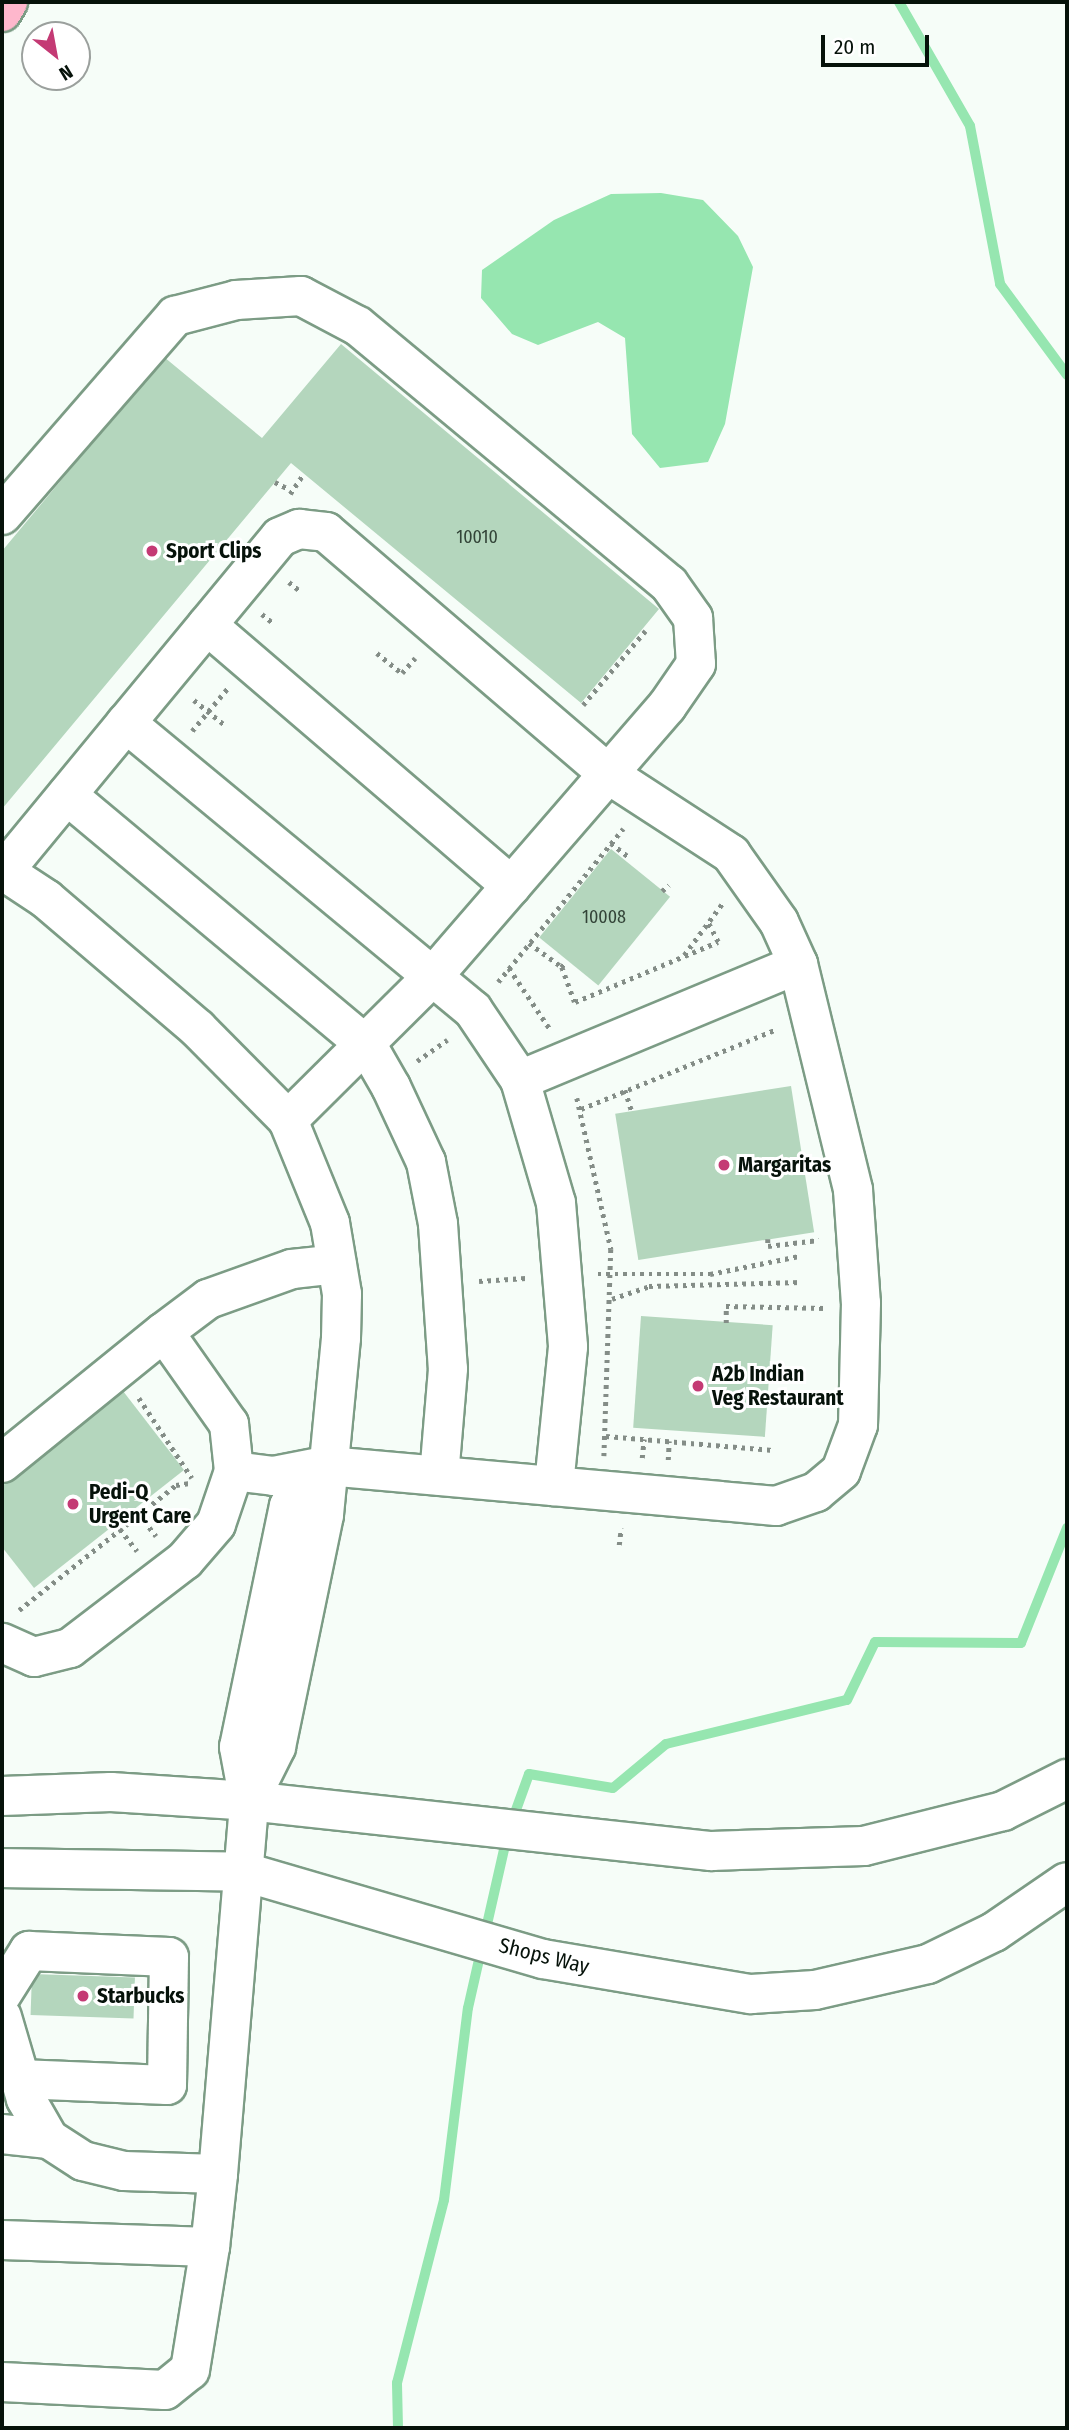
<!DOCTYPE html>
<style>
body{margin:0}
#map{position:relative;width:1069px;height:2430px;overflow:hidden;background:#f6fdf8;font-family:"Fira Sans Condensed",sans-serif}
div>[style]{position:absolute}
[style*='--x']{left:calc(var(--x)*1px);top:calc(var(--y)*1px);width:calc(var(--w)*1px);rotate:calc(var(--a)*1deg)}
.water>*{inset:0;background:#96e6b0}
.stream>*{height:10px;margin:-5px;padding:0 5px;transform-origin:5px;border-radius:5px;background:#96e6b0}
.building>*{inset:0;background:#b4d6bd;transform-origin:0 0}
.path>*{height:4.5px;margin-top:-2.25px;transform-origin:0;background:repeating-linear-gradient(90deg,#848d87 0 3.5px,transparent 0 8.5px)}
.roads{filter:drop-shadow(2px 0 #7c9c85) drop-shadow(-2px 0 #7c9c85) drop-shadow(0 2px #7c9c85) drop-shadow(0 -2px #7c9c85)}
.minor>*{height:38px;margin:-19px;padding:0 19px;transform-origin:19px;border-radius:19px;background:#fff}
.highway>*{height:38px;margin:-19px;padding:0 19px;transform-origin:19px;border-radius:19px;background:#feb7cc}
.dots>*{width:19px;height:19px;translate:-50% -50%;box-sizing:border-box;border:4px solid #fff;border-radius:50%}
span{translate:-50% -50%;white-space:nowrap;text-align:center;line-height:1.15;-webkit-text-stroke:6px #fff;paint-order:stroke}
.number-label{font-size:18px;color:#324337}
.number-label span{-webkit-text-stroke-width:0}
.poi-label{font-size:21px;color:#06120a;font-weight:700}
.left{translate:0 -50%;text-align:left}
.street-label{font-size:21px;color:#06120a}
.frame{position:absolute;inset:0;border:4px solid #06120a;pointer-events:none}
.north{position:absolute;left:21px;top:21px;width:70px;height:70px;box-sizing:border-box;background:#fff;border:2px solid #9ba09d;border-radius:50%;rotate:149deg;font-size:19px;font-weight:700;line-height:28px;text-align:center;color:#06120a}
.north::after{content:'';display:block;margin:auto;width:24px;height:32px;background:#c43a74;clip-path:polygon(50% 0,100% 100%,50% 72%,0 100%)}
.scale{position:absolute;left:821px;top:35px;width:108px;height:32px;box-sizing:border-box;border:4px solid #06120a;border-top:0;padding-left:9px;font-size:21px;line-height:24px;white-space:nowrap;color:#06120a;-webkit-text-stroke:5px #fff;paint-order:stroke}
</style>
<div id="map">
<div class="water">
<div style="clip-path:polygon(661px 193px,703px 200px,738px 236px,753px 267px,725px 424px,708px 462px,660px 468px,632px 434px,625px 338px,598px 322px,538px 345px,512px 334px,481px 298px,482px 270px,554px 220px,611px 194px)"></div>
</div>
<div class="stream">
<div style="--x:899;--y:2;--w:143;--a:60.2"></div>
<div style="--x:970;--y:126;--w:161;--a:79.2"></div>
<div style="--x:1000;--y:284;--w:113;--a:53.6"></div>
<div style="--x:512;--y:1821;--w:50;--a:-70.1"></div>
<div style="--x:529;--y:1774;--w:85;--a:9.5"></div>
<div style="--x:613;--y:1788;--w:69;--a:-39.7"></div>
<div style="--x:666;--y:1744;--w:186;--a:-13.7"></div>
<div style="--x:847;--y:1700;--w:64;--a:-64.2"></div>
<div style="--x:875;--y:1642;--w:146;--a:0.4"></div>
<div style="--x:1021;--y:1643;--w:124;--a:-68.2"></div>
<div style="--x:398;--y:2428;--w:45;--a:-91.3"></div>
<div style="--x:397;--y:2383;--w:189;--a:-75.6"></div>
<div style="--x:444;--y:2200;--w:193;--a:-82.9"></div>
<div style="--x:468;--y:2008;--w:176;--a:-77.2"></div>
</div>
<div class="building">
<div style="clip-path:polygon(341px 344px,659px 609px,581px 703px,291px 463px,2px 809px,2px 551px,164px 357px,262px 438px)"></div>
<div style="left:611px;top:849px;width:76px;height:114px;rotate:39deg"></div>
<div style="left:791px;top:1086px;width:148px;height:178px;rotate:81deg"></div>
<div style="left:641px;top:1316px;width:132px;height:112px;rotate:4deg"></div>
<div style="clip-path:polygon(123px 1391px,184px 1470px,34px 1588px,2px 1547px,2px 1486px)"></div>
<div style="left:32px;top:1974px;width:103px;height:41px;rotate:2deg"></div>
</div>
<div class="path">
<div style="--x:275;--y:482;--w:16;--a:27"></div>
<div style="--x:290;--y:494;--w:25;--a:-56"></div>
<div style="--x:289;--y:582;--w:13;--a:39"></div>
<div style="--x:262;--y:614;--w:13;--a:39"></div>
<div style="--x:377;--y:653;--w:32;--a:39"></div>
<div style="--x:402;--y:673;--w:20;--a:-49"></div>
<div style="--x:194;--y:700;--w:40;--a:39"></div>
<div style="--x:583;--y:705;--w:97;--a:-50"></div>
<div style="--x:192;--y:731;--w:55;--a:-50.2"></div>
<div style="--x:611;--y:843;--w:24;--a:38"></div>
<div style="--x:662;--y:891;--w:9;--a:-41"></div>
<div style="--x:529;--y:943;--w:41;--a:36"></div>
<div style="--x:562;--y:967;--w:37;--a:70"></div>
<div style="--x:575;--y:1002;--w:155;--a:-22.8"></div>
<div style="--x:718;--y:942;--w:22;--a:-117"></div>
<div style="--x:684;--y:955;--w:64;--a:-53.3"></div>
<div style="--x:561;--y:967;--w:8;--a:-45"></div>
<div style="--x:509;--y:968;--w:73;--a:56.1"></div>
<div style="--x:498;--y:982;--w:198;--a:-50.8"></div>
<div style="--x:417;--y:1061;--w:37;--a:-35"></div>
<div style="--x:625;--y:1090;--w:22;--a:72"></div>
<div style="--x:577;--y:1098;--w:155;--a:77.3"></div>
<div style="--x:611;--y:1249;--w:207;--a:91.9"></div>
<div style="--x:581;--y:1109;--w:212;--a:-22.2"></div>
<div style="--x:768;--y:1239;--w:7;--a:90"></div>
<div style="--x:768;--y:1246;--w:51;--a:-6.7"></div>
<div style="--x:598;--y:1274;--w:112;--a:0"></div>
<div style="--x:710;--y:1274;--w:91;--a:-11.4"></div>
<div style="--x:479;--y:1281;--w:47;--a:-3.7"></div>
<div style="--x:612;--y:1299;--w:39;--a:-19"></div>
<div style="--x:649;--y:1286;--w:153;--a:-1.5"></div>
<div style="--x:726;--y:1323;--w:17;--a:-90"></div>
<div style="--x:726;--y:1306;--w:98;--a:1.2"></div>
<div style="--x:139;--y:1398;--w:96;--a:56.5"></div>
<div style="--x:606;--y:1436;--w:167;--a:4.8"></div>
<div style="--x:642;--y:1458;--w:19;--a:-84"></div>
<div style="--x:668;--y:1460;--w:19;--a:-87"></div>
<div style="--x:139;--y:1514;--w:28;--a:52"></div>
<div style="--x:120;--y:1529;--w:28;--a:52"></div>
<div style="--x:619;--y:1545;--w:17;--a:-83"></div>
<div style="--x:19;--y:1610;--w:201;--a:-38.5"></div>
<div style="--x:176;--y:1485;--w:14;--a:-8"></div>
</div>
<div class="roads">
<div class="minor">
<div style="--x:2;--y:515;--w:264;--a:-49"></div>
<div style="--x:175;--y:316;--w:63;--a:-14.7"></div>
<div style="--x:236;--y:300;--w:65;--a:-3.5"></div>
<div style="--x:301;--y:296;--w:64;--a:27.8"></div>
<div style="--x:358;--y:326;--w:404;--a:39.7"></div>
<div style="--x:669;--y:584;--w:42;--a:54.8"></div>
<div style="--x:693;--y:618;--w:46;--a:86.3"></div>
<div style="--x:696;--y:664;--w:51;--a:124.6"></div>
<div style="--x:667;--y:706;--w:356;--a:130.9"></div>
<div style="--x:434;--y:975;--w:206;--a:135.2"></div>
<div style="--x:207;--y:625;--w:401;--a:40.6"></div>
<div style="--x:126;--y:723;--w:241;--a:-50.4"></div>
<div style="--x:280;--y:537;--w:21;--a:-23"></div>
<div style="--x:299;--y:529;--w:27;--a:6"></div>
<div style="--x:326;--y:532;--w:372;--a:40.6"></div>
<div style="--x:608;--y:774;--w:147;--a:33"></div>
<div style="--x:731;--y:854;--w:83;--a:54.8"></div>
<div style="--x:779;--y:922;--w:46;--a:65.7"></div>
<div style="--x:798;--y:964;--w:233;--a:76.3"></div>
<div style="--x:853;--y:1190;--w:113;--a:86"></div>
<div style="--x:861;--y:1303;--w:122;--a:91.4"></div>
<div style="--x:858;--y:1425;--w:49;--a:110.3"></div>
<div style="--x:841;--y:1471;--w:33;--a:140"></div>
<div style="--x:816;--y:1492;--w:42;--a:160.7"></div>
<div style="--x:776;--y:1506;--w:453;--a:-174.9"></div>
<div style="--x:325;--y:1466;--w:52;--a:168.9"></div>
<div style="--x:274;--y:1476;--w:40;--a:-172.9"></div>
<div style="--x:67;--y:795;--w:393;--a:39.9"></div>
<div style="--x:368;--y:1047;--w:46;--a:60.1"></div>
<div style="--x:391;--y:1087;--w:83;--a:65"></div>
<div style="--x:426;--y:1162;--w:63;--a:79"></div>
<div style="--x:438;--y:1224;--w:145;--a:86.1"></div>
<div style="--x:448;--y:1369;--w:107;--a:94.8"></div>
<div style="--x:2;--y:870;--w:53;--a:33.4"></div>
<div style="--x:46;--y:899;--w:200;--a:40.5"></div>
<div style="--x:198;--y:1029;--w:128;--a:45.3"></div>
<div style="--x:288;--y:1120;--w:111;--a:67.8"></div>
<div style="--x:330;--y:1223;--w:72;--a:80.4"></div>
<div style="--x:342;--y:1294;--w:44;--a:91.3"></div>
<div style="--x:341;--y:1338;--w:178;--a:95.5"></div>
<div style="--x:324;--y:1515;--w:237;--a:101.7"></div>
<div style="--x:276;--y:1747;--w:60;--a:116.6"></div>
<div style="--x:4;--y:871;--w:192;--a:-50.5"></div>
<div style="--x:126;--y:723;--w:450;--a:39.6"></div>
<div style="--x:473;--y:1010;--w:84;--a:56.1"></div>
<div style="--x:520;--y:1080;--w:128;--a:73.7"></div>
<div style="--x:556;--y:1203;--w:144;--a:85.2"></div>
<div style="--x:568;--y:1347;--w:140;--a:95.8"></div>
<div style="--x:520;--y:1080;--w:301;--a:-22.6"></div>
<div style="--x:164;--y:1332;--w:55;--a:-36.9"></div>
<div style="--x:208;--y:1299;--w:89;--a:-19.7"></div>
<div style="--x:292;--y:1269;--w:45;--a:-6.3"></div>
<div style="--x:2;--y:1463;--w:208;--a:-39"></div>
<div style="--x:164;--y:1332;--w:113;--a:54.8"></div>
<div style="--x:229;--y:1424;--w:47;--a:83.9"></div>
<div style="--x:234;--y:1471;--w:56;--a:108.8"></div>
<div style="--x:216;--y:1524;--w:48;--a:130.7"></div>
<div style="--x:185;--y:1560;--w:145;--a:142.6"></div>
<div style="--x:70;--y:1648;--w:37;--a:166"></div>
<div style="--x:34;--y:1657;--w:35;--a:-156"></div>
<div style="--x:2;--y:1796;--w:109;--a:-2.1"></div>
<div style="--x:111;--y:1792;--w:138;--a:3.7"></div>
<div style="--x:249;--y:1801;--w:465;--a:6.2"></div>
<div style="--x:711;--y:1851;--w:153;--a:-1.9"></div>
<div style="--x:864;--y:1846;--w:143;--a:-14.1"></div>
<div style="--x:1003;--y:1811;--w:72;--a:-26.6"></div>
<div style="--x:2;--y:1868;--w:243;--a:0.9"></div>
<div style="--x:245;--y:1872;--w:310;--a:16.3"></div>
<div style="--x:543;--y:1959;--w:211;--a:9.6"></div>
<div style="--x:751;--y:1994;--w:64;--a:-3.6"></div>
<div style="--x:815;--y:1990;--w:116;--a:-13"></div>
<div style="--x:928;--y:1964;--w:73;--a:-25.9"></div>
<div style="--x:994;--y:1932;--w:88;--a:-34.4"></div>
<div style="--x:2;--y:1994;--w:51;--a:-57.9"></div>
<div style="--x:29;--y:1951;--w:140;--a:2.5"></div>
<div style="--x:169;--y:1957;--w:128;--a:90.9"></div>
<div style="--x:167;--y:2085;--w:148;--a:-177.7"></div>
<div style="--x:2;--y:2017;--w:85;--a:73.7"></div>
<div style="--x:26;--y:2099;--w:46;--a:60.1"></div>
<div style="--x:2;--y:2134;--w:47;--a:6.1"></div>
<div style="--x:49;--y:2139;--w:40;--a:32.9"></div>
<div style="--x:83;--y:2161;--w:42;--a:13.7"></div>
<div style="--x:124;--y:2171;--w:94;--a:1.8"></div>
<div style="--x:218;--y:2174;--w:374;--a:-85.2"></div>
<div style="--x:249;--y:1801;--w:55;--a:-100.5"></div>
<div style="--x:239;--y:1747;--w:246;--a:-78.3"></div>
<div style="--x:289;--y:1506;--w:54;--a:-48"></div>
<div style="--x:2;--y:2240;--w:208;--a:1.9"></div>
<div style="--x:210;--y:2247;--w:73;--a:-83.7"></div>
<div style="--x:2;--y:2382;--w:163;--a:2.8"></div>
<div style="--x:165;--y:2390;--w:32;--a:-39"></div>
<div style="--x:190;--y:2370;--w:125;--a:-80.8"></div>
</div>
<div class="highway">
<div style="--x:2;--y:12;--w:12;--a:-59"></div>
</div>
</div>
<div class="dots">
<div style="left:152px;top:551px;background:#c43a74"></div>
<div style="left:724px;top:1165px;background:#c43a74"></div>
<div style="left:698px;top:1386px;background:#c43a74"></div>
<div style="left:73px;top:1504px;background:#c43a74"></div>
<div style="left:83px;top:1996px;background:#c43a74"></div>
</div>
<div class="number-label">
<span style="left:477px;top:537px">10010</span>
<span style="left:604px;top:917px">10008</span>
</div>
<div class="poi-label">
<span class="left" style="left:166px;top:551px">Sport Clips</span>
<span class="left" style="left:738px;top:1165px">Margaritas</span>
<span class="left" style="left:712px;top:1386px">A2b Indian<br>Veg Restaurant</span>
<span class="left" style="left:89px;top:1504px">Pedi-Q<br>Urgent Care</span>
<span class="left" style="left:97px;top:1996px">Starbucks</span>
</div>
<div class="street-label">
<span style="left:544px;top:1956px;rotate:14deg">Shops Way</span>
</div>
<div class="frame"></div>
<div class="north">N</div>
<div class="scale">20 m</div>
</div>
